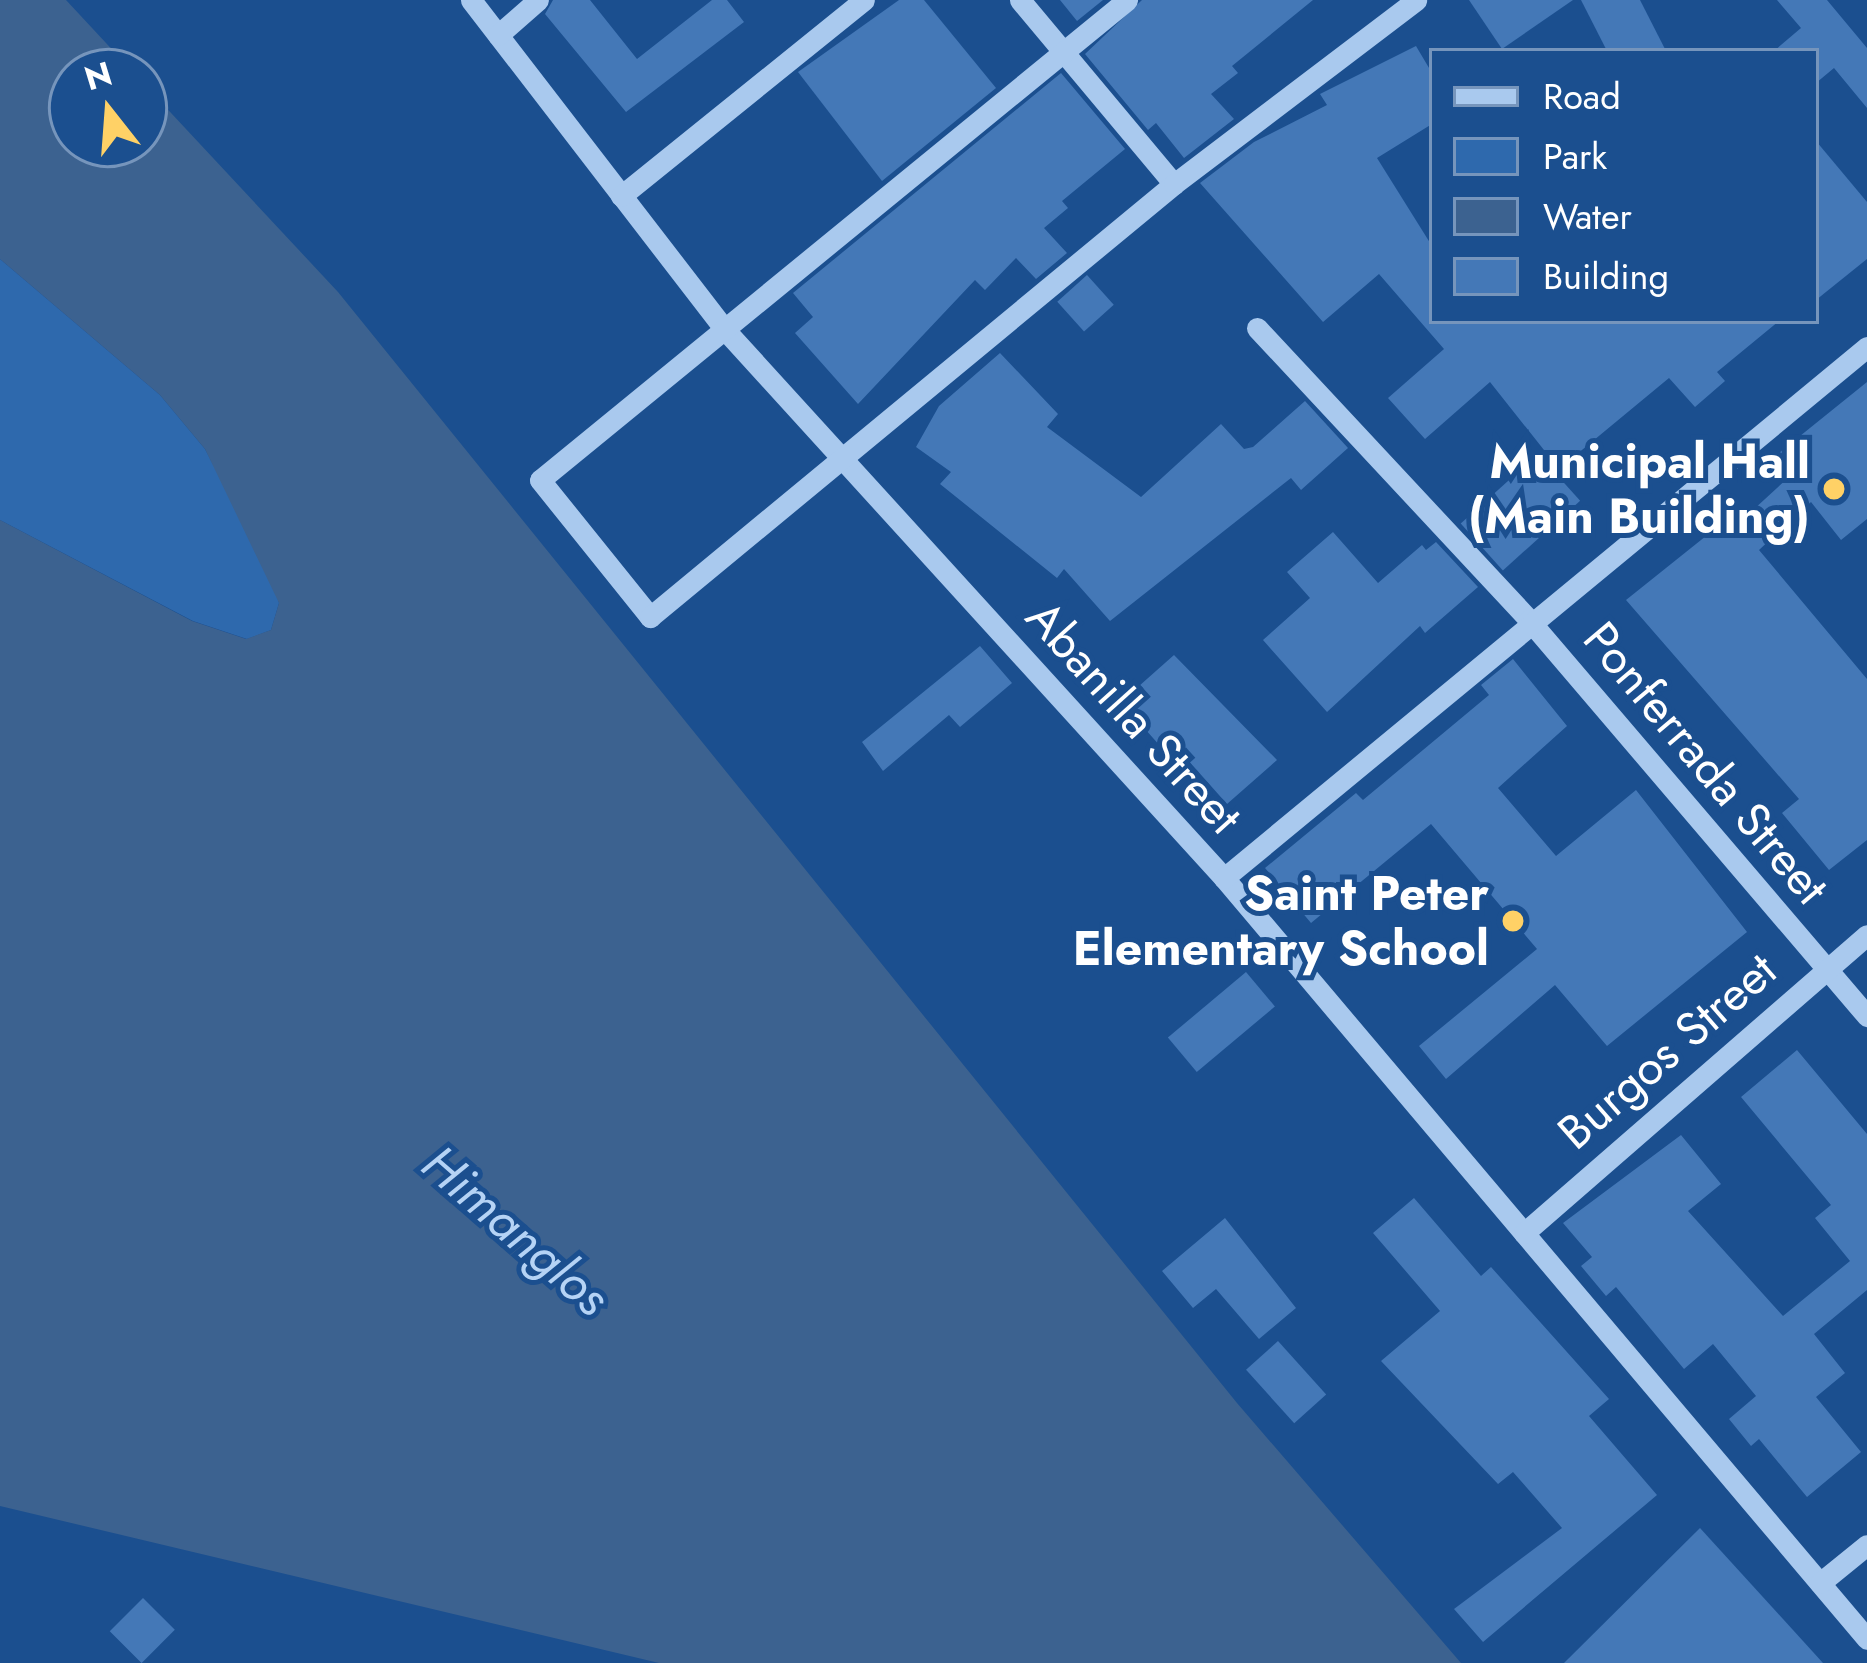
<!DOCTYPE html>
<style>
body{margin:0}
#map{position:relative;width:1867px;height:1663px;overflow:hidden;background:#1b4f8f;font-family:Jost,sans-serif}
div>[style]{position:absolute}
[style*='--x']{left:calc(var(--x)*1px);top:calc(var(--y)*1px);width:calc(var(--w)*1px);rotate:calc(var(--a)*1deg)}
.green>*{inset:0;background:#2e69ad}
.water>*{inset:0;background:#3c6290}
.building>*{inset:0;background:#4478b7;transform-origin:0 0}
.minor>*{height:21px;margin:-10.5px;padding:0 10.5px;transform-origin:10.5px;border-radius:10.5px;background:#a9c9ee}
.dots>*{width:33px;height:33px;translate:-50% -50%;box-sizing:border-box;border:6px solid #1b4f8f;border-radius:50%}
span{translate:-50% -50%;white-space:nowrap;text-align:center;line-height:1.15;-webkit-text-stroke:10px #1b4f8f;paint-order:stroke}
.poi-label{font-size:48px;color:#fff;font-weight:700}
.right{translate:-100% -50%;text-align:right}
.street-label{font-size:48px;color:#fff}
.water-label{font-size:51px;color:#b5d3f5;font-style:italic}
.legend{position:absolute;left:1429px;top:48px;width:390px;height:276px;box-sizing:border-box;background:#1b4f8f;border:3px solid #7695bc;margin:0;padding:15px 21px;list-style:none;font-size:36px;color:#fff}
.legend li{display:flex;align-items:center;gap:24px;height:60px}
.legend b{width:60px;border:3px solid #7695bc}
.north{position:absolute;left:48px;top:48px;width:120px;height:120px;box-sizing:border-box;background:#1b4f8f;border:3px solid #7695bc;border-radius:50%;rotate:343deg;font-size:33px;font-weight:700;line-height:48px;text-align:center;color:#fff}
.north::after{content:'';display:block;margin:auto;width:42px;height:54px;background:#ffd166;clip-path:polygon(50% 0,100% 100%,50% 72%,0 100%)}
</style>
<div id="map">
<div class="green">
<div style="clip-path:polygon(0 259px,160px 395px,205px 449px,270px 573px,279px 603px,271px 630px,247px 639px,193px 621px,0 520px)"></div>
</div>
<div class="water">
<div style="clip-path:polygon(0 0,66px 0,133px 72px,72px 72px,72px 144px,144px 144px,144px 84px,338px 292px,1237px 1403px,1461px 1663px,659px 1663px,0 1506px,0 520px,192px 621px,246px 639px,271px 630px,279px 603px,205px 449px,160px 395px,0 259px)"></div>
</div>
<div class="building">
<div style="clip-path:polygon(553px 0,590px 0,637px 59px,712px 0,727px 0,744px 22px,626px 112px,545px 14px)"></div>
<div style="clip-path:polygon(899px 0,924px 0,996px 88px,882px 181px,798px 72px)"></div>
<div style="clip-path:polygon(1060px 0,1103px 0,1077px 21px)"></div>
<div style="clip-path:polygon(1142px 0,1313px 0,1232px 66px,1238px 73px,1211px 94px,1234px 119px,1184px 158px,1156px 123px,1148px 130px,1085px 54px)"></div>
<div style="clip-path:polygon(1469px 0,1573px 0,1502px 49px)"></div>
<div style="clip-path:polygon(1581px 0,1640px 0,1666px 51px,1607px 51px)"></div>
<div style="clip-path:polygon(1777px 0,1827px 0,1867px 48px,1867px 108px,1834px 68px,1816px 83px,1816px 51px,1774px 51px,1801px 28px)"></div>
<div style="clip-path:polygon(1416px 46px,1432px 73px,1432px 124px,1377px 158px,1432px 246px,1432px 321px,1779px 321px,1717px 372px,1725px 381px,1695px 407px,1669px 378px,1559px 469px,1490px 382px,1425px 439px,1388px 398px,1444px 349px,1379px 274px,1323px 322px,1200px 183px,1254px 142px,1327px 105px,1320px 94px)"></div>
<div style="clip-path:polygon(1061px 73px,1125px 149px,1062px 201px,1068px 208px,1044px 228px,1067px 253px,1036px 279px,1016px 258px,985px 290px,975px 280px,858px 404px,795px 333px,813px 317px,793px 293px)"></div>
<div style="clip-path:polygon(1816px 141px,1867px 202px,1867px 259px,1816px 300px)"></div>
<div style="left:1087px;top:275px;width:40px;height:40px;rotate:48deg"></div>
<div style="clip-path:polygon(1000px 353px,1058px 414px,1047px 427px,1141px 497px,1221px 424px,1244px 449px,1253px 447px,1305px 401px,1348px 448px,1301px 490px,1291px 478px,1110px 621px,1064px 569px,1057px 578px,940px 484px,951px 472px,916px 447px,939px 406px)"></div>
<div style="clip-path:polygon(1867px 382px,1867px 519px,1841px 540px,1811px 502px,1759px 550px,1867px 679px,1867px 840px,1829px 870px,1782px 813px,1799px 799px,1626px 600px,1721px 524px,1728px 533px,1790px 476px,1774px 457px)"></div>
<div style="left:1538px;top:454px;width:63px;height:104px;rotate:48deg"></div>
<div style="clip-path:polygon(1333px 532px,1378px 583px,1422px 545px,1426px 550px,1436px 542px,1478px 587px,1425px 633px,1420px 626px,1327px 712px,1263px 640px,1310px 598px,1287px 572px)"></div>
<div style="clip-path:polygon(980px 646px,1012px 683px,960px 727px,949px 715px,883px 771px,862px 742px)"></div>
<div style="clip-path:polygon(1174px 655px,1277px 760px,1227px 804px,1170px 740px,1161px 747px,1121px 702px)"></div>
<div style="clip-path:polygon(1513px 659px,1567px 726px,1498px 788px,1556px 856px,1636px 790px,1747px 932px,1607px 1046px,1555px 985px,1446px 1079px,1419px 1046px,1537px 949px,1431px 824px,1311px 923px,1265px 868px,1356px 793px,1363px 800px,1489px 695px,1481px 685px)"></div>
<div style="left:1246px;top:972px;width:45px;height:102px;rotate:50deg"></div>
<div style="clip-path:polygon(1797px 1050px,1867px 1134px,1867px 1290px,1814px 1334px,1845px 1373px,1816px 1397px,1861px 1452px,1807px 1497px,1759px 1439px,1751px 1446px,1729px 1419px,1756px 1396px,1713px 1344px,1684px 1369px,1616px 1287px,1606px 1296px,1581px 1266px,1592px 1257px,1563px 1223px,1681px 1135px,1721px 1184px,1688px 1211px,1783px 1316px,1850px 1261px,1815px 1218px,1831px 1205px,1741px 1097px)"></div>
<div style="clip-path:polygon(1414px 1198px,1481px 1276px,1491px 1267px,1609px 1399px,1589px 1416px,1657px 1495px,1483px 1642px,1454px 1609px,1562px 1528px,1513px 1472px,1498px 1484px,1381px 1361px,1440px 1311px,1373px 1233px)"></div>
<div style="clip-path:polygon(1225px 1218px,1296px 1308px,1259px 1339px,1216px 1289px,1193px 1308px,1162px 1271px)"></div>
<div style="left:1278px;top:1341px;width:72px;height:43px;rotate:48deg"></div>
<div style="clip-path:polygon(1700px 1528px,1823px 1663px,1564px 1663px)"></div>
<div style="left:143px;top:1598px;width:45px;height:47px;rotate:45deg"></div>
</div>
<div class="minor">
<div style="--x:471;--y:0;--w:418;--a:52.4"></div>
<div style="--x:726;--y:331;--w:740;--a:47.68"></div>
<div style="--x:1224;--y:878;--w:996;--a:49.8"></div>
<div style="--x:1020;--y:0;--w:240;--a:50.1"></div>
<div style="--x:1127;--y:0;--w:758;--a:140.73"></div>
<div style="--x:540;--y:480;--w:176;--a:51.2"></div>
<div style="--x:650;--y:617;--w:680;--a:-39.57"></div>
<div style="--x:1174;--y:184;--w:304;--a:-37.2"></div>
<div style="--x:498;--y:35;--w:53;--a:-41.2"></div>
<div style="--x:621;--y:196;--w:312;--a:-38.9"></div>
<div style="--x:1257;--y:328;--w:399;--a:47"></div>
<div style="--x:1529;--y:620;--w:521;--a:49.52"></div>
<div style="--x:1224;--y:878;--w:834;--a:-39.55"></div>
<div style="--x:1524;--y:1233;--w:454;--a:-41"></div>
<div style="--x:1820;--y:1583;--w:60;--a:-39"></div>
</div>
<div class="dots">
<div style="left:1834px;top:489px;background:#ffd166"></div>
<div style="left:1513px;top:921px;background:#ffd166"></div>
</div>
<div class="poi-label">
<span class="right" style="left:1810px;top:489px">Municipal Hall<br>(Main Building)</span>
<span class="right" style="left:1489px;top:921px">Saint Peter<br>Elementary School</span>
</div>
<div class="street-label">
<span style="left:1134px;top:717px;rotate:48deg">Abanilla Street</span>
<span style="left:1706px;top:763px;rotate:50deg">Ponferrada Street</span>
<span style="left:1667px;top:1051px;rotate:-41deg">Burgos Street</span>
</div>
<div class="water-label">
<span style="left:516px;top:1230px;rotate:41deg">Himanglos</span>
</div>
<ul class="legend">
<li><b style="height:15px;background:#a9c9ee"></b>Road</li>
<li><b style="height:33px;background:#2e69ad"></b>Park</li>
<li><b style="height:33px;background:#3c6290"></b>Water</li>
<li><b style="height:33px;background:#4478b7"></b>Building</li>
</ul>
<div class="north">N</div>
</div>
